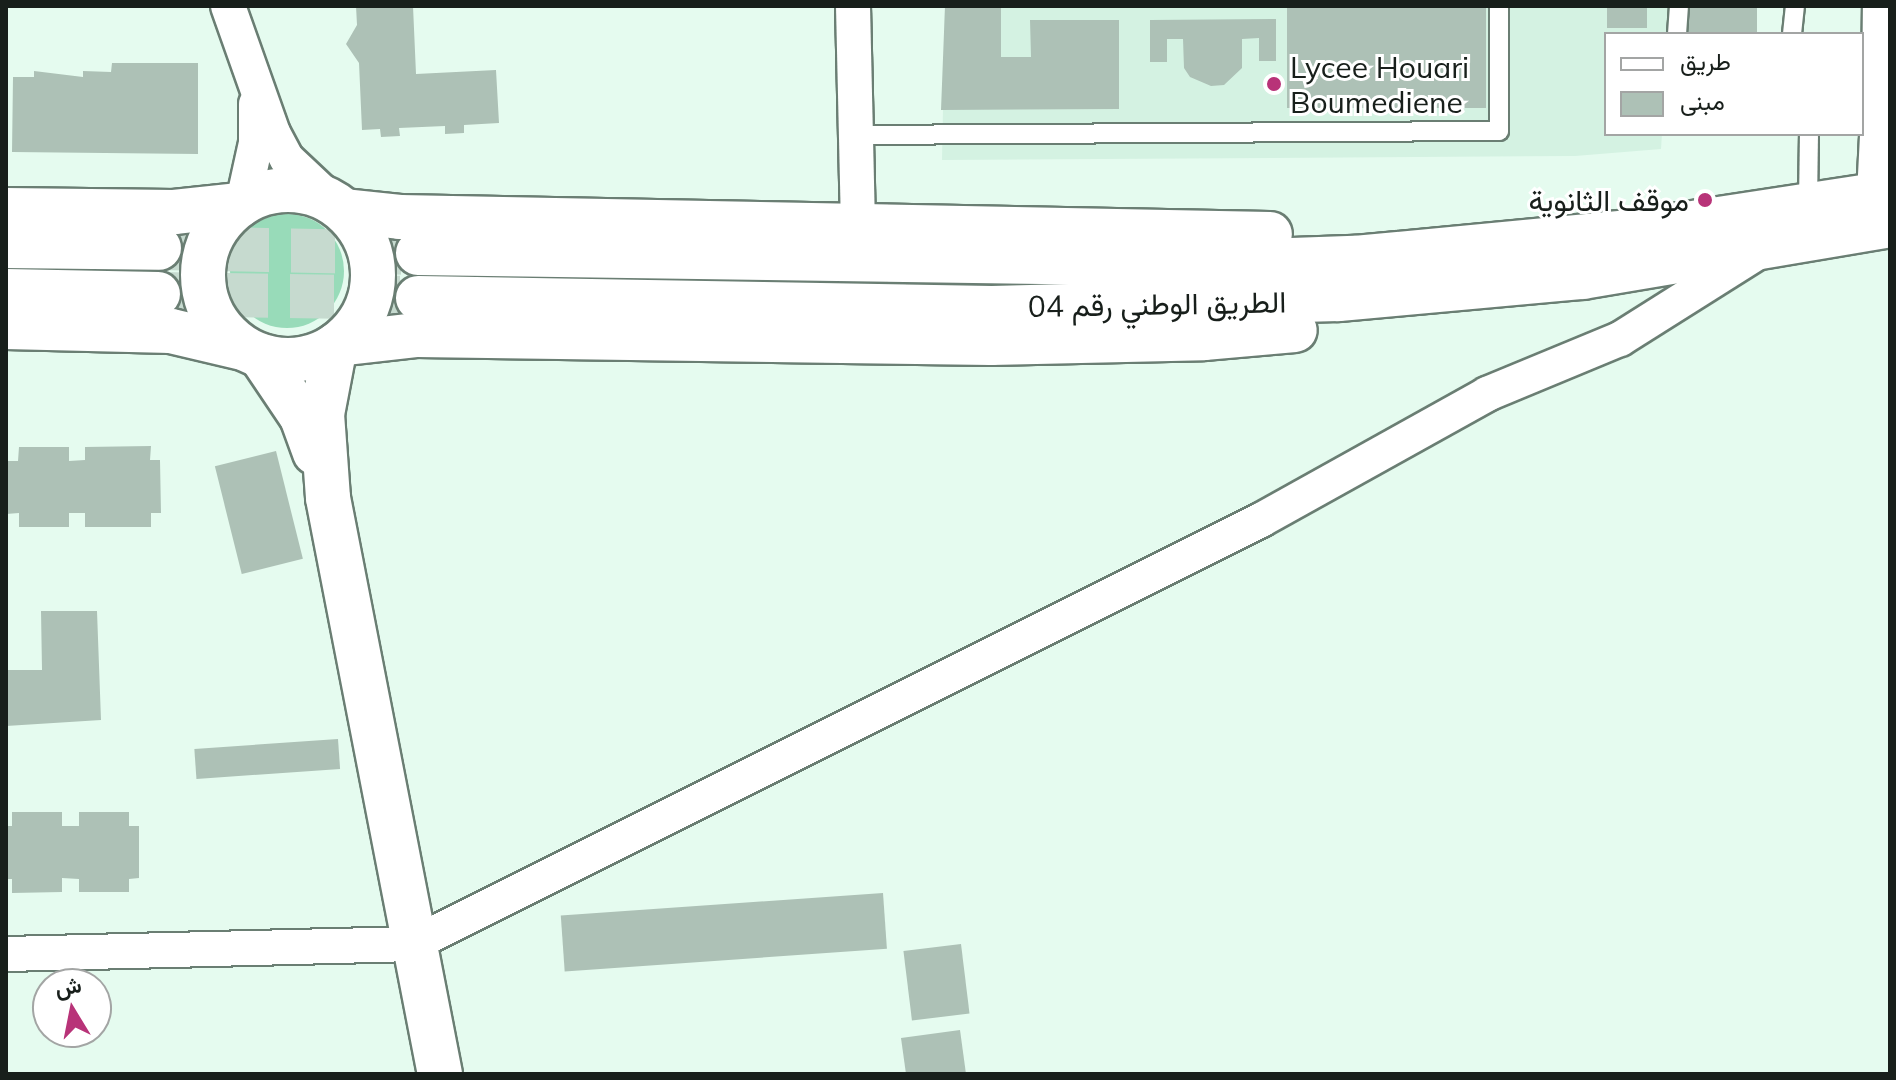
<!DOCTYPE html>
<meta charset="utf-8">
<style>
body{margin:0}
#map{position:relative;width:1896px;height:1080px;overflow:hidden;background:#e5fbef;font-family:Mulish,Vazirmatn,sans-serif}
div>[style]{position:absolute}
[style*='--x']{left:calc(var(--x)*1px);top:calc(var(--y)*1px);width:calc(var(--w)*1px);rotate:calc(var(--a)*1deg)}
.built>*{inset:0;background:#d4f2e2}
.green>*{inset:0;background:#98dbb9}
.round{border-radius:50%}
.building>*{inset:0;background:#adc1b6;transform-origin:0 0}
.highway-tunnel>*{height:44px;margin-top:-22px;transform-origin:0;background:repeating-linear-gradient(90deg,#c6dacf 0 44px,transparent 0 66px)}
.roads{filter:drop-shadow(2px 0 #6a7e73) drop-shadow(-2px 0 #6a7e73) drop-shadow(0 2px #6a7e73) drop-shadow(0 -2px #6a7e73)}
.lane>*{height:18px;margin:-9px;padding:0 9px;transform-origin:9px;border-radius:9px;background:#fff}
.street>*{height:34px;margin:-17px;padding:0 17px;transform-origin:17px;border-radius:17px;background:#fff}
.secondary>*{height:44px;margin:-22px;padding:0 22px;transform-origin:22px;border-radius:22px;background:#fff}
.secondary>.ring{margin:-22px;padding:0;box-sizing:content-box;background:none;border:44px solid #fff;border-radius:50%}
.highway>*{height:44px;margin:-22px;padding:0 22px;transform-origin:22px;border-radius:22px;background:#fff}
.dots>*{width:22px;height:22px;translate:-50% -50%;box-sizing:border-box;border:4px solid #fff;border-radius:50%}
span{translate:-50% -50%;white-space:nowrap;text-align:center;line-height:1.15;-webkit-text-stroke:6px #fff;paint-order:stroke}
.poi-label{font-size:30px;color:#181f1b}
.left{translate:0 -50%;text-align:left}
.right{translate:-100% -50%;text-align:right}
.street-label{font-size:30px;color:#181f1b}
.frame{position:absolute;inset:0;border:8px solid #181f1b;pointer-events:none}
.legend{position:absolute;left:1604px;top:32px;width:260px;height:104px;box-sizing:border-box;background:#fff;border:2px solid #a3a5a4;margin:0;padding:10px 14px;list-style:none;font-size:24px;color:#181f1b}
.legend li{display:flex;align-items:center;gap:16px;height:40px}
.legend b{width:40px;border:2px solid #a3a5a4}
.north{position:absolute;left:32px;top:968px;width:80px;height:80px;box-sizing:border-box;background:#fff;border:2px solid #a3a5a4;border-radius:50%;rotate:350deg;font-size:22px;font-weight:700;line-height:32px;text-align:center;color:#181f1b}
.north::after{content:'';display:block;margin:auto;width:28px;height:36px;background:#b83378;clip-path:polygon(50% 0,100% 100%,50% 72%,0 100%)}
</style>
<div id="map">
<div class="built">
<div style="clip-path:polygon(945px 6px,1673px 6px,1670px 34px,1606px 34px,1606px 134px,1662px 134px,1661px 149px,1575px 156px,942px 160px)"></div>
</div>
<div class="green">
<div class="round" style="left:230px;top:214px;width:114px;height:114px"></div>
</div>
<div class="building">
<div style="clip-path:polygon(356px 6px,413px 6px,416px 74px,496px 70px,499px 123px,464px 125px,464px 133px,445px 134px,445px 126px,399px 128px,400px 136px,381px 137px,380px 129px,362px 130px,359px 63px,346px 44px,357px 25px)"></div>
<div style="clip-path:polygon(945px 6px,1001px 6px,1001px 57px,1031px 57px,1030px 20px,1119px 20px,1119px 109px,941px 110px)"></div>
<div style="left:1287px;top:6px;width:199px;height:102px"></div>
<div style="left:1607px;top:6px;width:40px;height:22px"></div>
<div style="left:1686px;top:6px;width:71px;height:28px"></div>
<div style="clip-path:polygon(1276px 19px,1276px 61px,1259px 61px,1259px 38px,1242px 39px,1242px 68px,1224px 85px,1211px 86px,1190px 77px,1184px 68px,1183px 39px,1167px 39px,1167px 62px,1150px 62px,1150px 20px)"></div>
<div style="clip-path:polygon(112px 63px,198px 63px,198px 154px,12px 152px,13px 77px,34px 77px,34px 71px,83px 77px,83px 71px,111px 72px)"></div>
<div style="clip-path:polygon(151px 446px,150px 460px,160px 460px,161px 513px,151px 513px,151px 527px,85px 527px,85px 513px,69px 513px,69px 527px,19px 527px,19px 513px,6px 514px,6px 461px,18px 461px,19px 447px,69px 447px,69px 461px,85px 460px,85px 447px)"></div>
<div style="left:276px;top:451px;width:111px;height:63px;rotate:76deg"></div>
<div style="clip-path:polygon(41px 611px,97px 611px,101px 720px,6px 726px,6px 670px,42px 670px)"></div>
<div style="left:338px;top:739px;width:30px;height:144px;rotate:86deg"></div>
<div style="clip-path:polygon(12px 812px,62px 812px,62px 826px,79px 826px,79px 812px,129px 812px,129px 826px,139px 826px,139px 878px,129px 879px,129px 892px,79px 892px,79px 879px,62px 878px,62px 892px,12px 893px,12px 879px,6px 879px,6px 826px,12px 826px)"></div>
<div style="left:883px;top:893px;width:56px;height:323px;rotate:86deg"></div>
<div style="left:961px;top:944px;width:70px;height:58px;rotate:83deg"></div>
<div style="clip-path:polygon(960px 1030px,966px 1074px,906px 1074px,901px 1038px)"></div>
</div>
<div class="highway-tunnel">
<div style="--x:159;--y:248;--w:259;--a:1.1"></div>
<div style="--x:158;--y:294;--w:260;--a:0.9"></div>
</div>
<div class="roads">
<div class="lane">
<div style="--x:1677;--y:34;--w:28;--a:-86"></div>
<div style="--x:1792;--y:34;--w:28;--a:-84"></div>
<div style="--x:856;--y:135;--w:643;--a:-0.36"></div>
<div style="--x:1499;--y:131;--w:125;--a:-90"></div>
<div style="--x:1808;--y:204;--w:70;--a:-89.2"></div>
</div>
<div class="street">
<div style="--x:228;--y:6;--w:135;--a:70.5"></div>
<div style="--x:273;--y:133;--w:30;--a:62"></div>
<div style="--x:287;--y:159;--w:63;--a:43.1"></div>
<div style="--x:853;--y:6;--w:218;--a:88.7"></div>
<div style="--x:1879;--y:95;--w:89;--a:-89.4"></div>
<div style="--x:1874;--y:195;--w:100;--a:-87.1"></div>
<div style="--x:1879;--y:95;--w:11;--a:-10"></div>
<div style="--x:243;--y:202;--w:60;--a:-77.6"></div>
<div style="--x:256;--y:143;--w:39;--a:-90"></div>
<div style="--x:6;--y:954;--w:407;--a:-1.4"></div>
<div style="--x:413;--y:944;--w:948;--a:-26.57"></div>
<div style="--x:1261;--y:520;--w:259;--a:-29.1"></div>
<div style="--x:1487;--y:394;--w:144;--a:-22.5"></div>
<div style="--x:1620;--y:339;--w:169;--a:-32.2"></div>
</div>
<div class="secondary">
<div class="ring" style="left:203px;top:190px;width:126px;height:126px"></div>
<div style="--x:335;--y:346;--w:69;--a:100.8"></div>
<div style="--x:322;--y:414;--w:84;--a:85.9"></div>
<div style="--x:328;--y:498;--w:587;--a:79"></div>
<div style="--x:261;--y:356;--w:73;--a:56.1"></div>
<div style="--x:302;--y:417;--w:38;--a:70"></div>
</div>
<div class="highway">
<div style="--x:6;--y:210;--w:168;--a:0.7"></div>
<div style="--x:174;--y:212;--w:66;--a:-6.1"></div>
<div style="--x:345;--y:211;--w:55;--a:6.2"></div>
<div style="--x:400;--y:217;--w:870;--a:1.12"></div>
<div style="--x:6;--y:246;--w:153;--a:0.7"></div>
<div style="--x:418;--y:253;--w:761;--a:0.83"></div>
<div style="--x:1179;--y:264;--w:176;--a:-2"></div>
<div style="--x:1355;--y:258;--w:287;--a:-5.4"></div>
<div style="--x:1641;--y:231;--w:252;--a:-8.7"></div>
<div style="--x:6;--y:291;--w:152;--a:1.1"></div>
<div style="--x:418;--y:298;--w:574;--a:1"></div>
<div style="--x:992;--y:308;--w:347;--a:-1.5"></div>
<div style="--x:1339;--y:299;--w:245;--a:-5.2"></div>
<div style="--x:1583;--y:277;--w:311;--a:-9.6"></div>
<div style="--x:6;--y:327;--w:165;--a:1.4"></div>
<div style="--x:171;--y:331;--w:74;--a:13.3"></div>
<div style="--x:338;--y:344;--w:80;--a:-6.5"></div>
<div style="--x:417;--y:335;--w:574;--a:0.8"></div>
<div style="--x:991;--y:343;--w:213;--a:-1.3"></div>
<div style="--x:1204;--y:338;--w:91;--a:-5"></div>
</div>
</div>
<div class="dots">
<div style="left:1274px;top:84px;background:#b83378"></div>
<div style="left:1705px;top:200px;background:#b83378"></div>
</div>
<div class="poi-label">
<span class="left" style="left:1290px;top:84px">Lycee Houari<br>Boumediene</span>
<span class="right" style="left:1689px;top:200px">موقف الثانوية</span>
</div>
<div class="street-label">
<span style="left:1157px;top:304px;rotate:-1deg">الطريق الوطني رقم 04</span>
</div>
<div class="frame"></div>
<ul class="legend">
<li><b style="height:10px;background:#fff"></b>طريق</li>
<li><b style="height:22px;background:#adc1b6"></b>مبنى</li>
</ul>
<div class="north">ش</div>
</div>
